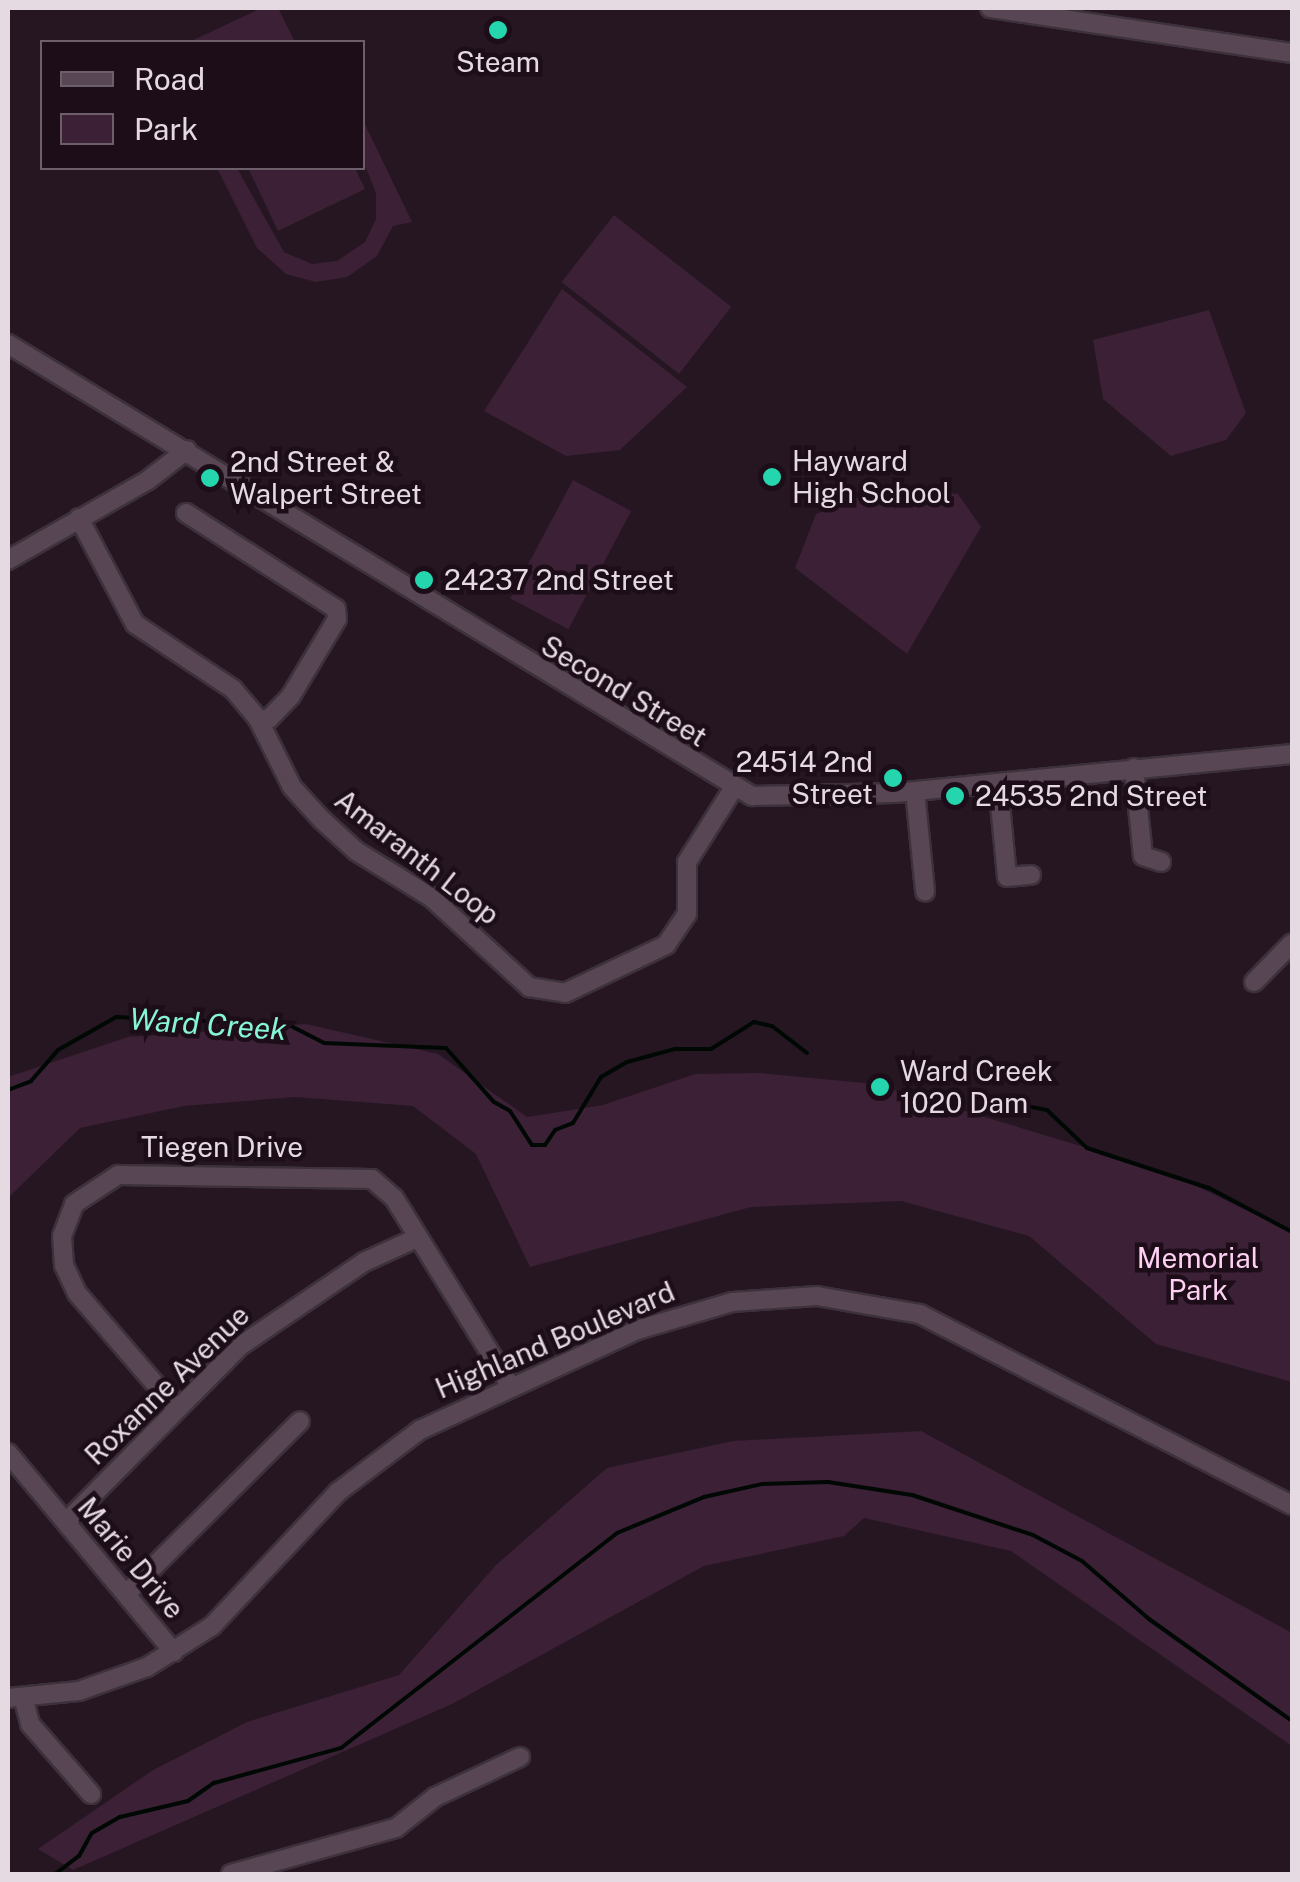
<!DOCTYPE html>
<style>
body{margin:0}
#map{position:relative;width:1300px;height:1882px;overflow:hidden;background:#251622;font-family:"Public Sans",sans-serif}
div>[style]{position:absolute}
[style*='--x']{left:calc(var(--x)*1px);top:calc(var(--y)*1px);width:calc(var(--w)*1px);rotate:calc(var(--a)*1deg)}
.green>*{inset:0;background:#3b2036;transform-origin:0 0}
.stream>*{height:4px;margin:-2px;padding:0 2px;transform-origin:2px;border-radius:2px;background:#000804}
.roads{filter:drop-shadow(2px 0 #3d323b) drop-shadow(-2px 0 #3d323b) drop-shadow(0 2px #3d323b) drop-shadow(0 -2px #3d323b)}
.minor>*{height:18px;margin:-9px;padding:0 9px;transform-origin:9px;border-radius:9px;background:#584654}
.dots>*{width:28px;height:28px;translate:-50% -50%;box-sizing:border-box;border:5px solid #1c0d19;border-radius:50%}
span{translate:-50% -50%;white-space:nowrap;text-align:center;line-height:1.15;-webkit-text-stroke:9px #1c0d19;paint-order:stroke}
.poi-label{font-size:28px;color:#e5dae2}
.left{translate:0 -50%;text-align:left}
.right{translate:-100% -50%;text-align:right}
.street-label{font-size:28px;color:#e5dae2}
.park-label{font-size:28px;color:#fed1f3}
.water-label{font-size:30px;color:#86f5d5;font-style:italic}
.frame{position:absolute;inset:0;border:10px solid #e5dae2;pointer-events:none}
.legend{position:absolute;left:40px;top:40px;width:325px;height:130px;box-sizing:border-box;background:#1c0d19;border:2px solid #6c5f69;margin:0;padding:12px 18px;list-style:none;font-size:30px;color:#e5dae2}
.legend li{display:flex;align-items:center;gap:20px;height:50px}
.legend b{width:50px;border:2px solid #6c5f69}
</style>
<div id="map">
<div class="green">
<div style="clip-path:polygon(262px 8px,278px 8px,295px 42px,189px 42px)"></div>
<div style="clip-path:polygon(363px 120px,412px 222px,393px 226px,377px 256px,347px 277px,316px 282px,286px 274px,257px 248px,217px 168px,237px 168px,284px 252px,312px 264px,337px 261px,365px 242px,376px 219px,376px 193px,363px 161px)"></div>
<div style="clip-path:polygon(248px 168px,355px 168px,365px 189px,278px 231px)"></div>
<div style="left:614px;top:215px;width:149px;height:85px;rotate:38deg"></div>
<div style="clip-path:polygon(562px 289px,687px 387px,620px 450px,566px 456px,484px 411px)"></div>
<div style="clip-path:polygon(1209px 310px,1246px 413px,1226px 440px,1171px 456px,1103px 399px,1093px 340px)"></div>
<div style="left:573px;top:480px;width:66px;height:134px;rotate:28deg"></div>
<div style="clip-path:polygon(888px 486px,958px 494px,981px 527px,907px 654px,795px 568px,816px 514px)"></div>
<div style="clip-path:polygon(306px 1024px,438px 1054px,527px 1117px,603px 1105px,695px 1074px,759px 1073px,875px 1084px,1167px 1172px,1292px 1232px,1292px 1382px,1156px 1344px,1029px 1236px,901px 1201px,751px 1207px,530px 1267px,476px 1154px,413px 1106px,295px 1097px,184px 1106px,80px 1128px,8px 1198px,8px 1077px,128px 1037px)"></div>
<div style="clip-path:polygon(921px 1431px,1292px 1633px,1292px 1746px,1011px 1551px,864px 1518px,844px 1536px,704px 1566px,452px 1704px,73px 1870px,38px 1849px,153px 1770px,247px 1722px,399px 1675px,496px 1565px,607px 1468px,733px 1441px)"></div>
</div>
<div class="stream">
<div style="--x:8;--y:1090;--w:25;--a:-21"></div>
<div style="--x:31;--y:1081;--w:41;--a:-48.9"></div>
<div style="--x:58;--y:1050;--w:67;--a:-29.6"></div>
<div style="--x:116;--y:1017;--w:173;--a:2.6"></div>
<div style="--x:289;--y:1025;--w:39;--a:27"></div>
<div style="--x:324;--y:1043;--w:122;--a:2.3"></div>
<div style="--x:446;--y:1048;--w:72;--a:48.4"></div>
<div style="--x:494;--y:1102;--w:18;--a:29"></div>
<div style="--x:510;--y:1111;--w:40;--a:57.1"></div>
<div style="--x:532;--y:1145;--w:13;--a:0"></div>
<div style="--x:545;--y:1145;--w:18;--a:-56"></div>
<div style="--x:555;--y:1130;--w:19;--a:-21"></div>
<div style="--x:573;--y:1123;--w:54;--a:-58.7"></div>
<div style="--x:601;--y:1077;--w:30;--a:-30"></div>
<div style="--x:627;--y:1062;--w:50;--a:-15.2"></div>
<div style="--x:675;--y:1049;--w:36;--a:0"></div>
<div style="--x:711;--y:1049;--w:51;--a:-32.1"></div>
<div style="--x:754;--y:1022;--w:18;--a:13"></div>
<div style="--x:772;--y:1026;--w:44;--a:37.6"></div>
<div style="--x:1016;--y:1104;--w:32;--a:11"></div>
<div style="--x:1047;--y:1110;--w:55;--a:43.5"></div>
<div style="--x:1087;--y:1148;--w:128;--a:18.2"></div>
<div style="--x:1209;--y:1188;--w:94;--a:27.9"></div>
<div style="--x:55;--y:1874;--w:30;--a:-37"></div>
<div style="--x:79;--y:1856;--w:26;--a:-61"></div>
<div style="--x:92;--y:1833;--w:32;--a:-30"></div>
<div style="--x:120;--y:1817;--w:70;--a:-13.2"></div>
<div style="--x:188;--y:1801;--w:32;--a:-35"></div>
<div style="--x:214;--y:1783;--w:132;--a:-15.4"></div>
<div style="--x:341;--y:1748;--w:350;--a:-37.9"></div>
<div style="--x:617;--y:1533;--w:94;--a:-22.5"></div>
<div style="--x:704;--y:1497;--w:59;--a:-12.6"></div>
<div style="--x:762;--y:1484;--w:66;--a:-1.7"></div>
<div style="--x:828;--y:1482;--w:85;--a:8.8"></div>
<div style="--x:912;--y:1495;--w:127;--a:18.3"></div>
<div style="--x:1033;--y:1535;--w:55;--a:28"></div>
<div style="--x:1082;--y:1561;--w:89;--a:40.9"></div>
<div style="--x:1149;--y:1619;--w:176;--a:35.5"></div>
</div>
<div class="roads">
<div class="minor">
<div style="--x:990;--y:8;--w:305;--a:8.5"></div>
<div style="--x:8;--y:344;--w:871;--a:31.28"></div>
<div style="--x:752;--y:796;--w:143;--a:-1.2"></div>
<div style="--x:895;--y:793;--w:399;--a:-5.6"></div>
<div style="--x:186;--y:513;--w:178;--a:32.6"></div>
<div style="--x:336;--y:609;--w:10;--a:84"></div>
<div style="--x:337;--y:619;--w:90;--a:120.9"></div>
<div style="--x:291;--y:696;--w:32;--a:134"></div>
<div style="--x:269;--y:719;--w:11;--a:180"></div>
<div style="--x:79;--y:518;--w:120;--a:62.2"></div>
<div style="--x:135;--y:624;--w:118;--a:33.6"></div>
<div style="--x:233;--y:689;--w:39;--a:50"></div>
<div style="--x:258;--y:719;--w:76;--a:63.4"></div>
<div style="--x:292;--y:787;--w:43;--a:47.8"></div>
<div style="--x:321;--y:819;--w:47;--a:42.4"></div>
<div style="--x:356;--y:851;--w:89;--a:31.7"></div>
<div style="--x:432;--y:898;--w:132;--a:42.5"></div>
<div style="--x:529;--y:987;--w:36;--a:9"></div>
<div style="--x:565;--y:993;--w:112;--a:-25.4"></div>
<div style="--x:666;--y:945;--w:37;--a:-56"></div>
<div style="--x:687;--y:914;--w:52;--a:-90"></div>
<div style="--x:687;--y:862;--w:86;--a:-57.8"></div>
<div style="--x:8;--y:560;--w:161;--a:-29.7"></div>
<div style="--x:148;--y:480;--w:49;--a:-37.6"></div>
<div style="--x:1134;--y:768;--w:88;--a:84.2"></div>
<div style="--x:1143;--y:856;--w:19;--a:18"></div>
<div style="--x:998;--y:783;--w:94;--a:84.5"></div>
<div style="--x:1007;--y:877;--w:24;--a:-5"></div>
<div style="--x:915;--y:791;--w:101;--a:84.3"></div>
<div style="--x:1254;--y:982;--w:54;--a:-45.7"></div>
<div style="--x:175;--y:1407;--w:150;--a:-130.7"></div>
<div style="--x:77;--y:1293;--w:31;--a:-115"></div>
<div style="--x:64;--y:1265;--w:29;--a:-94"></div>
<div style="--x:62;--y:1236;--w:34;--a:-69"></div>
<div style="--x:74;--y:1204;--w:53;--a:-33.4"></div>
<div style="--x:118;--y:1175;--w:254;--a:0.9"></div>
<div style="--x:372;--y:1179;--w:29;--a:41"></div>
<div style="--x:394;--y:1198;--w:222;--a:58.2"></div>
<div style="--x:8;--y:1453;--w:259;--a:50.2"></div>
<div style="--x:66;--y:1522;--w:247;--a:-45.3"></div>
<div style="--x:240;--y:1346;--w:150;--a:-34.1"></div>
<div style="--x:364;--y:1262;--w:58;--a:-24.4"></div>
<div style="--x:126;--y:1594;--w:245;--a:-44.8"></div>
<div style="--x:23;--y:1697;--w:28;--a:75"></div>
<div style="--x:30;--y:1724;--w:93;--a:48.9"></div>
<div style="--x:8;--y:1698;--w:71;--a:-5.6"></div>
<div style="--x:79;--y:1691;--w:72;--a:-19.4"></div>
<div style="--x:147;--y:1667;--w:77;--a:-32.2"></div>
<div style="--x:212;--y:1626;--w:184;--a:-46.8"></div>
<div style="--x:338;--y:1492;--w:103;--a:-37.1"></div>
<div style="--x:420;--y:1430;--w:239;--a:-24.7"></div>
<div style="--x:637;--y:1330;--w:99;--a:-16.4"></div>
<div style="--x:732;--y:1302;--w:85;--a:-4"></div>
<div style="--x:817;--y:1296;--w:105;--a:9.9"></div>
<div style="--x:920;--y:1314;--w:418;--a:27.2"></div>
<div style="--x:231;--y:1874;--w:171;--a:-15.6"></div>
<div style="--x:396;--y:1828;--w:50;--a:-38.5"></div>
<div style="--x:435;--y:1797;--w:94;--a:-25.2"></div>
</div>
</div>
<div class="dots">
<div style="left:498px;top:30px;background:#25d5ae"></div>
<div style="left:772px;top:477px;background:#25d5ae"></div>
<div style="left:210px;top:478px;background:#25d5ae"></div>
<div style="left:424px;top:580px;background:#25d5ae"></div>
<div style="left:893px;top:778px;background:#25d5ae"></div>
<div style="left:955px;top:796px;background:#25d5ae"></div>
<div style="left:880px;top:1087px;background:#25d5ae"></div>
</div>
<div class="poi-label">
<span style="left:498px;top:62px">Steam</span>
<span class="left" style="left:792px;top:477px">Hayward<br>High School</span>
<span class="left" style="left:230px;top:478px">2nd Street &amp;<br>Walpert Street</span>
<span class="left" style="left:444px;top:580px">24237 2nd Street</span>
<span class="right" style="left:873px;top:778px">24514 2nd<br>Street</span>
<span class="left" style="left:975px;top:796px">24535 2nd Street</span>
<span class="left" style="left:900px;top:1087px">Ward Creek<br>1020 Dam</span>
</div>
<div class="street-label">
<span style="left:624px;top:691px;rotate:31deg">Second Street</span>
<span style="left:417px;top:857px;rotate:38deg">Amaranth Loop</span>
<span style="left:222px;top:1147px">Tiegen Drive</span>
<span style="left:555px;top:1340px;rotate:-23deg">Highland Boulevard</span>
<span style="left:167px;top:1385px;rotate:-44deg">Roxanne Avenue</span>
<span style="left:131px;top:1558px;rotate:50deg">Marie Drive</span>
</div>
<div class="park-label">
<span style="left:1198px;top:1274px">Memorial<br>Park</span>
</div>
<div class="water-label">
<span style="left:208px;top:1024px;rotate:4deg">Ward Creek</span>
</div>
<div class="frame"></div>
<ul class="legend">
<li><b style="height:12px;background:#584654"></b>Road</li>
<li><b style="height:28px;background:#3b2036"></b>Park</li>
</ul>
</div>
